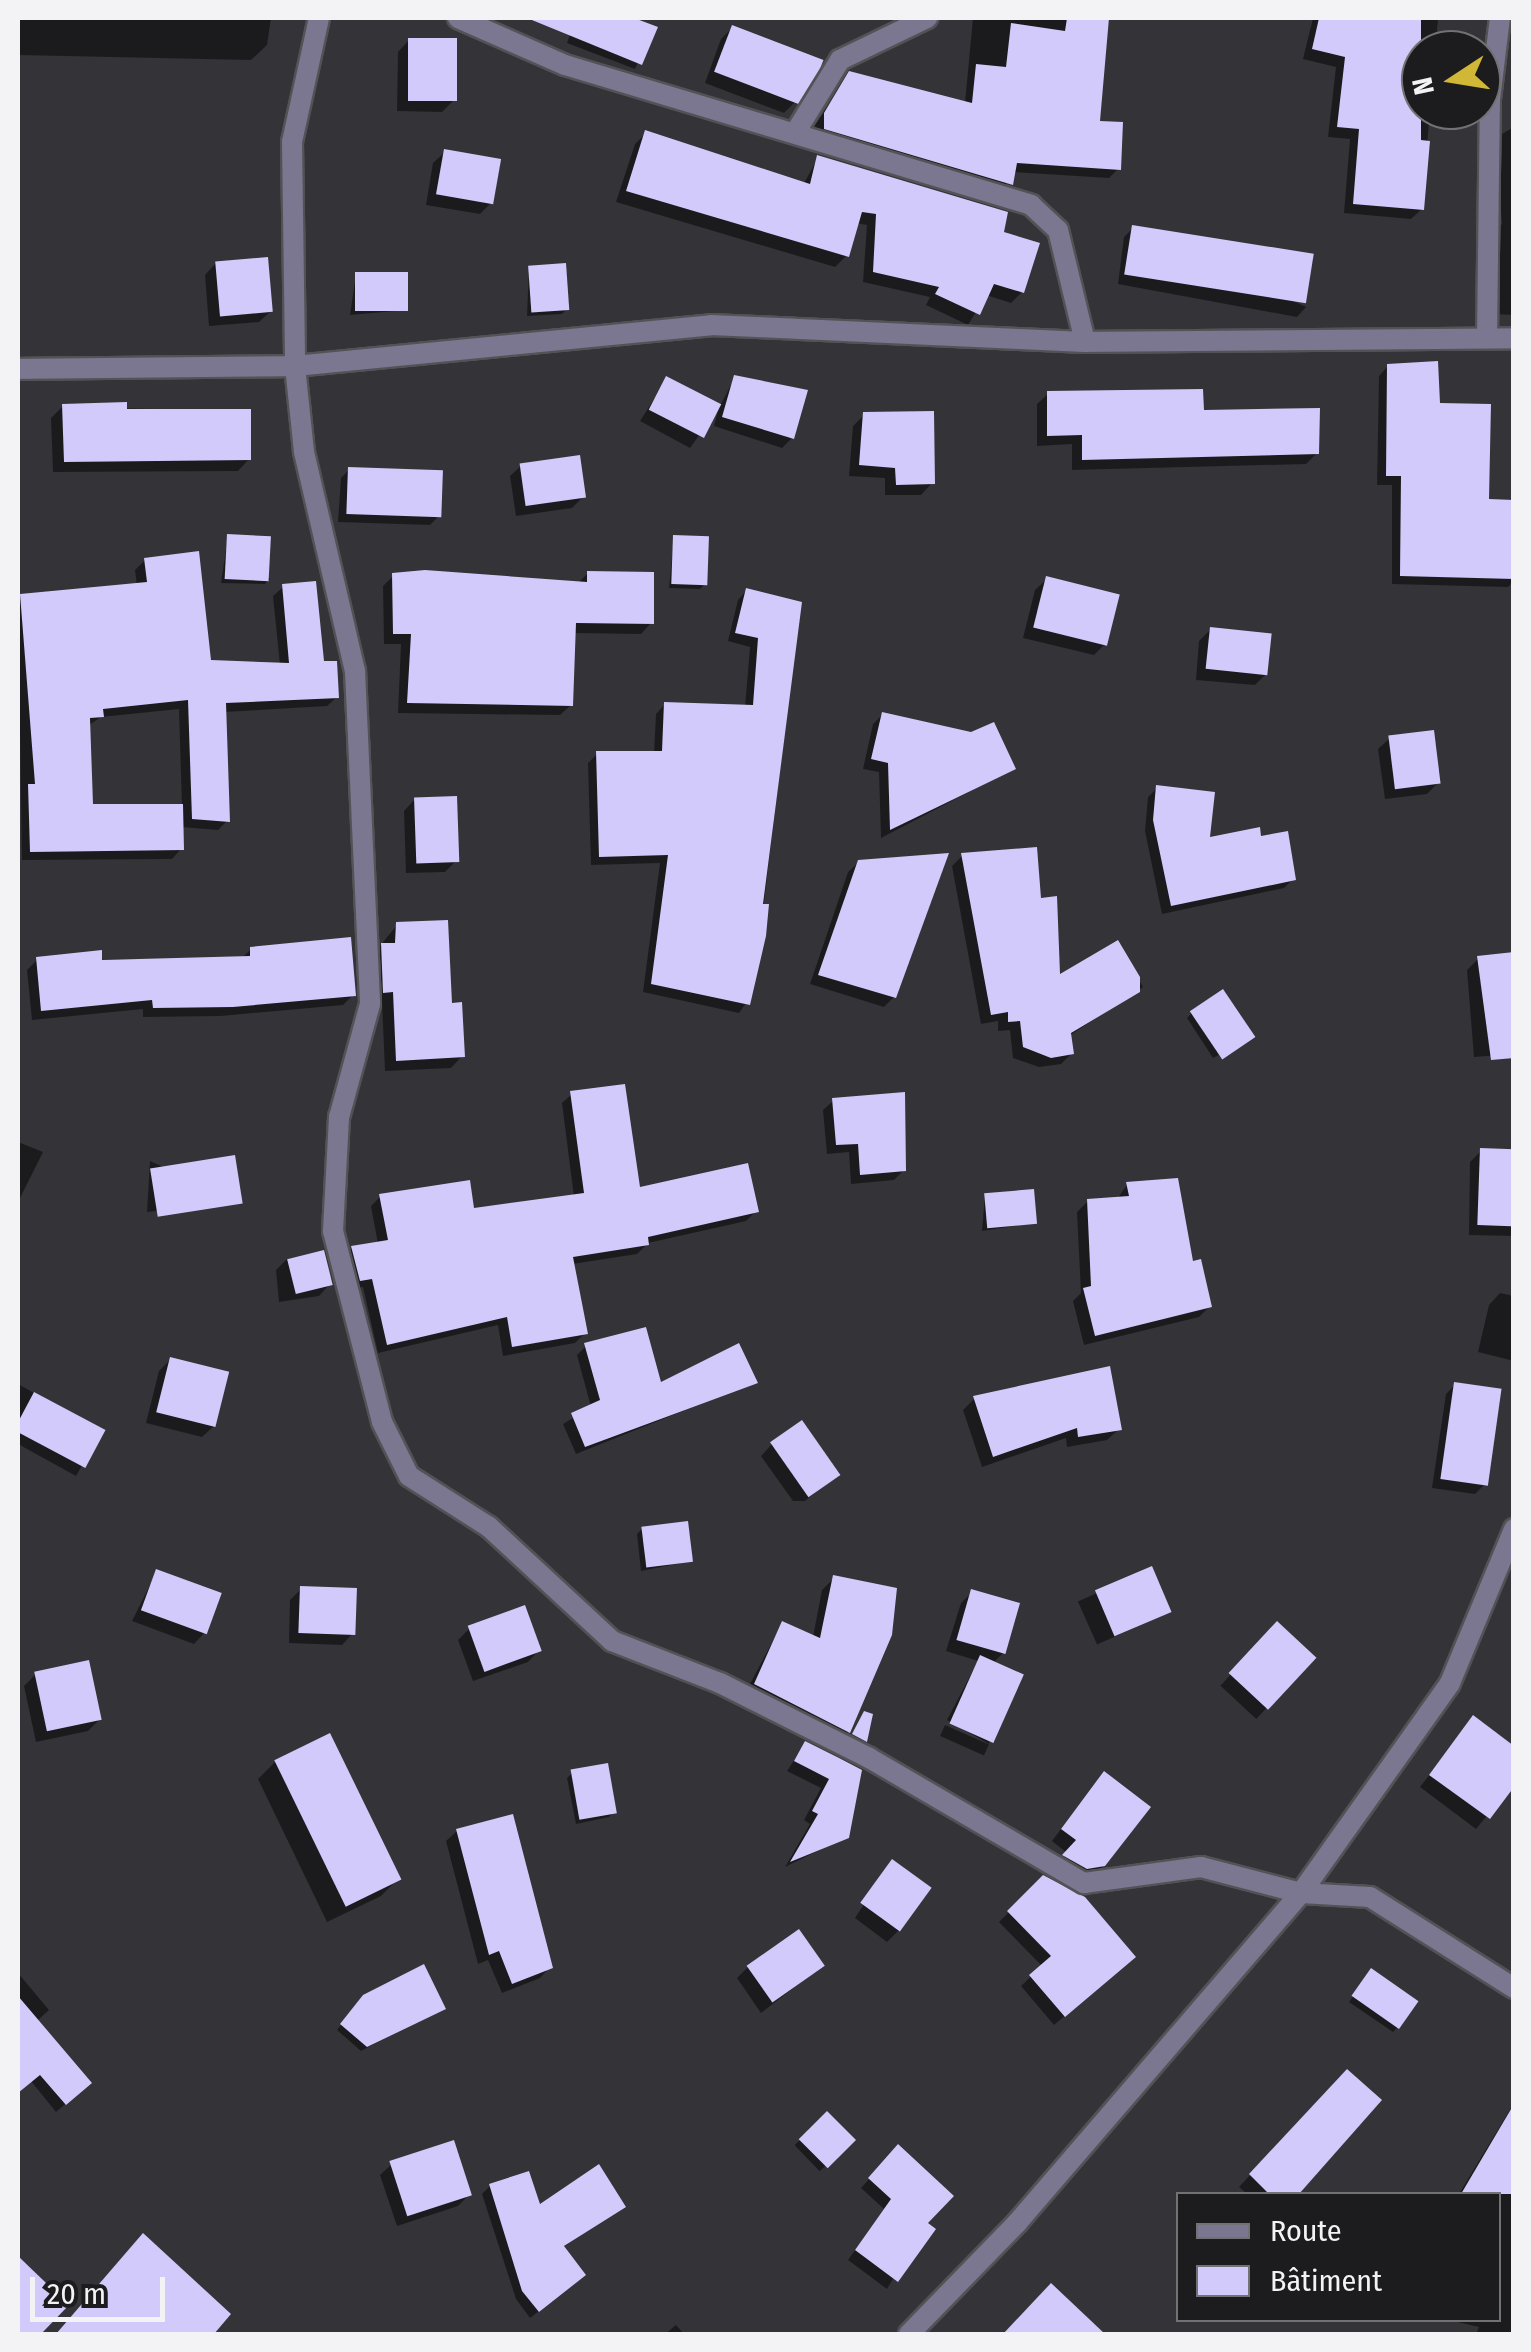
<!DOCTYPE html>
<meta charset="utf-8">
<style>
body{margin:0}
#map{position:relative;width:1531px;height:2352px;overflow:hidden;background:#343338;font-family:"Fira Sans Condensed",sans-serif}
div>[style]{position:absolute}
[style*='--x']{left:calc(var(--x)*1px);top:calc(var(--y)*1px);width:calc(var(--w)*1px);rotate:calc(var(--a)*1deg)}
.shadow>*{inset:0;background:#0007;transform-origin:0 0}
.building>*{inset:0;background:#d1cafa;transform-origin:0 0}
.roads{filter:drop-shadow(2px 0 #535256) drop-shadow(-2px 0 #535256) drop-shadow(0 2px #535256) drop-shadow(0 -2px #535256)}
.street>*{height:20px;margin:-10px;padding:0 10px;transform-origin:10px;border-radius:10px;background:#7b7790}
span{translate:-50% -50%;white-space:nowrap;text-align:center;line-height:1.15;-webkit-text-stroke:10px #1c1b1e;paint-order:stroke}
.frame{position:absolute;inset:0;border:20px solid #f3f3f6;pointer-events:none}
.legend{position:absolute;left:1176px;top:2192px;width:325px;height:130px;box-sizing:border-box;background:#1c1b1e;border:2px solid #727174;margin:0;padding:12px 18px;list-style:none;font-size:30px;color:#f3f3f6}
.legend li{display:flex;align-items:center;gap:20px;height:50px}
.legend b{width:50px;border:2px solid #727174}
.north{position:absolute;left:1401px;top:30px;width:100px;height:100px;box-sizing:border-box;background:#1c1b1e;border:2px solid #727174;border-radius:50%;rotate:258deg;font-size:28px;font-weight:700;line-height:40px;text-align:center;color:#f3f3f6}
.north::after{content:'';display:block;margin:auto;width:35px;height:45px;background:#d1b736;clip-path:polygon(50% 0,100% 100%,50% 72%,0 100%)}
.scale{position:absolute;left:30px;top:2277px;width:135px;height:45px;box-sizing:border-box;border:5px solid #f3f3f6;border-top:0;padding-left:12px;font-size:30px;line-height:35px;white-space:nowrap;color:#f3f3f6;-webkit-text-stroke:8px #1c1b1e;paint-order:stroke}
</style>
<div id="map">
<div class="shadow">
<div style="clip-path:polygon(18px 18px,271px 18px,267px 45px,251px 60px,18px 55px)"></div>
<div style="clip-path:polygon(576px 18px,628px 18px,654px 28px,635px 69px,567px 43px)"></div>
<div style="clip-path:polygon(973px 18px,1107px 18px,1097px 123px,1118px 169px,1109px 178px,1012px 172px,1001px 193px,816px 138px,815px 125px,850px 74px,965px 103px)"></div>
<div style="clip-path:polygon(1313px 18px,1438px 20px,1435px 50px,1421px 50px,1421px 110px,1430px 110px,1422px 209px,1411px 219px,1344px 213px,1350px 139px,1328px 137px,1336px 67px,1303px 59px)"></div>
<div style="clip-path:polygon(732px 28px,795px 102px,784px 113px,705px 83px,721px 39px)"></div>
<div style="clip-path:polygon(409px 40px,453px 101px,442px 112px,397px 111px,398px 52px)"></div>
<div style="clip-path:polygon(1514px 127px,1514px 315px,1493px 314px,1494px 232px,1502px 224px,1495px 138px)"></div>
<div style="clip-path:polygon(646px 133px,803px 185px,818px 158px,1001px 234px,1022px 292px,1011px 303px,986px 295px,968px 325px,926px 305px,930px 297px,863px 282px,867px 225px,856px 223px,846px 256px,835px 267px,616px 202px,635px 144px)"></div>
<div style="clip-path:polygon(445px 152px,491px 203px,480px 214px,426px 205px,433px 163px)"></div>
<div style="clip-path:polygon(1133px 228px,1306px 307px,1297px 317px,1118px 284px,1124px 237px)"></div>
<div style="clip-path:polygon(216px 263px,271px 311px,259px 322px,209px 326px,205px 275px)"></div>
<div style="clip-path:polygon(529px 267px,567px 309px,562px 314px,527px 316px)"></div>
<div style="clip-path:polygon(356px 274px,406px 310px,350px 315px)"></div>
<div style="clip-path:polygon(1388px 366px,1438px 405px,1487px 502px,1514px 502px,1514px 581px,1508px 587px,1392px 584px,1392px 485px,1377px 485px,1379px 376px)"></div>
<div style="clip-path:polygon(735px 377px,792px 438px,782px 448px,714px 426px,719px 407px,690px 448px,640px 421px,667px 379px,720px 406px)"></div>
<div style="clip-path:polygon(1048px 394px,1201px 413px,1317px 453px,1306px 464px,1072px 470px,1072px 444px,1037px 446px,1037px 404px)"></div>
<div style="clip-path:polygon(62px 407px,249px 411px,249px 459px,238px 471px,53px 472px,51px 418px)"></div>
<div style="clip-path:polygon(864px 415px,932px 483px,921px 495px,885px 495px,885px 478px,849px 476px,853px 426px)"></div>
<div style="clip-path:polygon(522px 465px,583px 497px,572px 508px,516px 516px,510px 476px)"></div>
<div style="clip-path:polygon(349px 470px,439px 516px,430px 525px,338px 522px,341px 478px)"></div>
<div style="clip-path:polygon(228px 536px,270px 579px,265px 584px,221px 583px)"></div>
<div style="clip-path:polygon(674px 537px,705px 584px,700px 589px,669px 588px)"></div>
<div style="clip-path:polygon(evenodd,145px 560px,208px 662px,280px 665px,273px 596px,283px 587px,337px 697px,327px 706px,224px 712px,227px 821px,218px 830px,181px 827px,181px 849px,172px 859px,22px 860px,18px 600px,137px 586px,135px 570px,145px 560px,179px 709px,182px 807px,91px 807px,88px 726px,101px 717px,179px 709px)"></div>
<div style="clip-path:polygon(588px 573px,651px 623px,641px 634px,573px 633px,571px 705px,560px 715px,398px 713px,401px 644px,384px 644px,383px 586px,393px 576px,577px 584px)"></div>
<div style="clip-path:polygon(1047px 579px,1105px 644px,1094px 655px,1023px 638px,1035px 590px)"></div>
<div style="clip-path:polygon(747px 590px,800px 604px,753px 993px,739px 1013px,643px 992px,660px 863px,591px 865px,588px 763px,597px 754px,654px 754px,656px 714px,665px 704px,745px 707px,750px 647px,728px 641px,738px 600px)"></div>
<div style="clip-path:polygon(1210px 630px,1267px 673px,1255px 685px,1196px 680px,1199px 641px)"></div>
<div style="clip-path:polygon(882px 715px,1013px 769px,881px 838px,879px 772px,863px 769px,873px 724px)"></div>
<div style="clip-path:polygon(1390px 738px,1438px 783px,1427px 794px,1385px 799px,1378px 749px)"></div>
<div style="clip-path:polygon(1157px 788px,1207px 840px,1259px 839px,1293px 879px,1284px 888px,1162px 914px,1145px 831px,1148px 797px)"></div>
<div style="clip-path:polygon(415px 799px,456px 861px,445px 872px,406px 873px,404px 811px)"></div>
<div style="clip-path:polygon(963px 855px,1038px 900px,1058px 979px,1117px 943px,1143px 987px,1069px 1036px,1072px 1053px,1061px 1064px,1039px 1067px,1013px 1058px,1010px 1030px,998px 1031px,998px 1021px,981px 1024px,952px 866px)"></div>
<div style="clip-path:polygon(859px 862px,894px 997px,884px 1007px,810px 984px,848px 872px)"></div>
<div style="clip-path:polygon(397px 925px,450px 1005px,462px 1056px,451px 1068px,385px 1071px,382px 1002px,373px 1003px,371px 957px)"></div>
<div style="clip-path:polygon(251px 949px,353px 995px,343px 1005px,221px 1016px,143px 1017px,143px 1009px,32px 1020px,27px 970px,37px 960px,241px 959px)"></div>
<div style="clip-path:polygon(1478px 959px,1514px 1054px,1474px 1057px,1467px 970px)"></div>
<div style="clip-path:polygon(1192px 1013px,1252px 1037px,1213px 1058px,1187px 1018px)"></div>
<div style="clip-path:polygon(572px 1094px,638px 1190px,756px 1211px,746px 1221px,648px 1243px,637px 1254px,572px 1264px,585px 1333px,575px 1343px,503px 1356px,498px 1325px,378px 1353px,363px 1287px,350px 1289px,343px 1258px,352px 1248px,378px 1244px,371px 1206px,381px 1196px,472px 1211px,574px 1197px,562px 1103px)"></div>
<div style="clip-path:polygon(903px 1095px,904px 1170px,894px 1180px,851px 1184px,849px 1152px,827px 1154px,823px 1110px,833px 1101px)"></div>
<div style="clip-path:polygon(18px 1142px,43px 1152px,18px 1202px)"></div>
<div style="clip-path:polygon(1481px 1151px,1514px 1152px,1514px 1236px,1469px 1235px,1470px 1162px)"></div>
<div style="clip-path:polygon(150px 1161px,240px 1202px,147px 1212px)"></div>
<div style="clip-path:polygon(1127px 1185px,1210px 1306px,1199px 1317px,1084px 1345px,1073px 1301px,1081px 1293px,1077px 1212px,1088px 1201px,1117px 1199px)"></div>
<div style="clip-path:polygon(985px 1195px,1034px 1223px,982px 1231px)"></div>
<div style="clip-path:polygon(287px 1259px,330px 1284px,319px 1296px,279px 1302px,276px 1270px)"></div>
<div style="clip-path:polygon(1500px 1293px,1514px 1296px,1514px 1361px,1478px 1352px,1489px 1305px)"></div>
<div style="clip-path:polygon(586px 1346px,659px 1385px,755px 1382px,576px 1454px,563px 1424px,591px 1407px,577px 1355px)"></div>
<div style="clip-path:polygon(170px 1360px,214px 1426px,202px 1437px,146px 1423px,159px 1371px)"></div>
<div style="clip-path:polygon(18px 1384px,102px 1431px,76px 1476px,18px 1444px)"></div>
<div style="clip-path:polygon(1455px 1385px,1484px 1485px,1475px 1494px,1432px 1488px,1446px 1394px)"></div>
<div style="clip-path:polygon(974px 1399px,1119px 1429px,1107px 1440px,1067px 1447px,1066px 1438px,982px 1467px,963px 1410px)"></div>
<div style="clip-path:polygon(772px 1444px,838px 1474px,805px 1501px,793px 1501px,761px 1456px)"></div>
<div style="clip-path:polygon(642px 1529px,691px 1561px,641px 1571px,637px 1534px)"></div>
<div style="left:1151px;top:1569px;width:47px;height:80px;rotate:66deg"></div>
<div style="clip-path:polygon(157px 1571px,205px 1632px,194px 1644px,132px 1621px)"></div>
<div style="clip-path:polygon(834px 1578px,848px 1732px,837px 1743px,744px 1695px,782px 1624px,813px 1637px,822px 1590px)"></div>
<div style="clip-path:polygon(302px 1588px,353px 1633px,342px 1645px,289px 1643px,290px 1600px)"></div>
<div style="clip-path:polygon(972px 1592px,1003px 1653px,992px 1664px,989px 1744px,947px 1720px,978px 1661px,946px 1651px,961px 1603px)"></div>
<div style="left:1277px;top:1625px;width:49px;height:83px;rotate:43deg"></div>
<div style="clip-path:polygon(469px 1629px,539px 1650px,528px 1662px,473px 1681px,458px 1640px)"></div>
<div style="clip-path:polygon(35px 1675px,100px 1719px,88px 1731px,36px 1742px,24px 1686px)"></div>
<div style="clip-path:polygon(1473px 1719px,1514px 1783px,1476px 1829px,1420px 1787px)"></div>
<div style="left:945px;top:1725px;width:48px;height:12px;rotate:24deg"></div>
<div style="clip-path:polygon(805px 1744px,835px 1759px,846px 1837px,785px 1867px,810px 1824px,804px 1820px,821px 1788px,787px 1771px)"></div>
<div style="clip-path:polygon(275px 1762px,399px 1878px,381px 1896px,327px 1922px,258px 1779px)"></div>
<div style="clip-path:polygon(572px 1773px,614px 1812px,609px 1817px,576px 1824px,567px 1778px)"></div>
<div style="clip-path:polygon(1093px 1786px,1104px 1865px,1091px 1877px,1054px 1867px,1067px 1853px,1052px 1841px)"></div>
<div style="clip-path:polygon(457px 1831px,550px 1967px,540px 1978px,502px 1993px,488px 1960px,478px 1964px,446px 1841px)"></div>
<div style="clip-path:polygon(892px 1862px,899px 1930px,887px 1942px,855px 1918px)"></div>
<div style="clip-path:polygon(1043px 1878px,1123px 1966px,1054px 2025px,1021px 1986px,1042px 1966px,999px 1922px)"></div>
<div style="clip-path:polygon(822px 1966px,761px 2013px,737px 1978px,748px 1967px)"></div>
<div style="clip-path:polygon(18px 1973px,49px 2010px,36px 2022px,80px 2091px,56px 2112px,18px 2065px)"></div>
<div style="clip-path:polygon(1367px 1977px,1398px 2027px,1393px 2032px,1349px 2002px)"></div>
<div style="clip-path:polygon(358px 2004px,443px 2008px,361px 2051px,337px 2030px)"></div>
<div style="clip-path:polygon(1347px 2072px,1378px 2100px,1294px 2194px,1247px 2194px,1239px 2187px)"></div>
<div style="clip-path:polygon(1514px 2103px,1514px 2334px,1476px 2334px,1479px 2327px,1449px 2320px,1498px 2320px,1498px 2194px,1459px 2194px)"></div>
<div style="left:827px;top:2114px;width:36px;height:45px;rotate:46deg"></div>
<div style="clip-path:polygon(890px 2156px,925px 2224px,887px 2289px,848px 2260px,884px 2209px,861px 2188px)"></div>
<div style="clip-path:polygon(392px 2164px,469px 2195px,458px 2206px,397px 2226px,380px 2175px)"></div>
<div style="clip-path:polygon(490px 2186px,538px 2208px,623px 2206px,562px 2248px,575px 2283px,530px 2318px,516px 2299px,482px 2194px)"></div>
<div style="clip-path:polygon(228px 2315px,210px 2334px,62px 2330px)"></div>
<div style="clip-path:polygon(676px 2325px,684px 2334px,665px 2334px)"></div>
</div>
<div class="building">
<div style="clip-path:polygon(527px 18px,634px 18px,658px 27px,642px 65px)"></div>
<div style="clip-path:polygon(1067px 18px,1109px 18px,1100px 121px,1123px 122px,1121px 170px,1017px 163px,1013px 185px,824px 129px,824px 113px,849px 71px,972px 103px,976px 64px,1006px 67px,1011px 23px,1065px 31px)"></div>
<div style="clip-path:polygon(1319px 18px,1421px 18px,1421px 140px,1430px 141px,1424px 210px,1353px 204px,1359px 129px,1337px 127px,1345px 57px,1312px 49px)"></div>
<div style="left:732px;top:25px;width:98px;height:50px;rotate:21deg"></div>
<div style="left:408px;top:38px;width:49px;height:63px"></div>
<div style="clip-path:polygon(645px 130px,810px 184px,817px 155px,1008px 212px,1004px 232px,1040px 243px,1024px 293px,994px 284px,980px 315px,935px 294px,939px 287px,873px 272px,876px 214px,862px 212px,849px 257px,626px 191px)"></div>
<div style="left:444px;top:149px;width:58px;height:46px;rotate:10deg"></div>
<div style="left:1132px;top:225px;width:184px;height:50px;rotate:9deg"></div>
<div style="left:268px;top:257px;width:55px;height:53px;rotate:85deg"></div>
<div style="left:566px;top:263px;width:47px;height:38px;rotate:86deg"></div>
<div style="left:355px;top:272px;width:53px;height:39px"></div>
<div style="clip-path:polygon(1438px 361px,1440px 403px,1491px 404px,1489px 499px,1514px 500px,1514px 579px,1400px 576px,1401px 476px,1386px 476px,1387px 364px)"></div>
<div style="clip-path:polygon(734px 375px,808px 390px,794px 439px,722px 417px)"></div>
<div style="left:666px;top:376px;width:62px;height:38px;rotate:27deg"></div>
<div style="clip-path:polygon(1203px 389px,1204px 410px,1320px 408px,1319px 454px,1082px 460px,1082px 435px,1047px 436px,1047px 391px)"></div>
<div style="clip-path:polygon(127px 402px,127px 409px,251px 409px,251px 460px,64px 462px,62px 404px)"></div>
<div style="clip-path:polygon(934px 411px,935px 484px,896px 485px,895px 468px,859px 465px,863px 412px)"></div>
<div style="left:580px;top:455px;width:43px;height:61px;rotate:82deg"></div>
<div style="left:348px;top:467px;width:95px;height:47px;rotate:2deg"></div>
<div style="left:227px;top:534px;width:44px;height:45px;rotate:3deg"></div>
<div style="left:673px;top:535px;width:36px;height:49px;rotate:2deg"></div>
<div style="clip-path:polygon(199px 551px,211px 660px,289px 663px,282px 584px,316px 581px,324px 661px,337px 661px,339px 698px,226px 703px,230px 822px,192px 819px,188px 700px,103px 709px,104px 717px,90px 718px,93px 804px,183px 804px,184px 850px,30px 852px,28px 784px,35px 784px,20px 594px,147px 582px,144px 558px)"></div>
<div style="clip-path:polygon(425px 570px,587px 582px,587px 571px,654px 572px,654px 624px,576px 623px,573px 706px,407px 703px,411px 634px,393px 634px,392px 573px)"></div>
<div style="left:1046px;top:576px;width:76px;height:53px;rotate:14deg"></div>
<div style="clip-path:polygon(746px 588px,802px 602px,763px 904px,769px 904px,766px 936px,750px 1005px,651px 984px,668px 855px,599px 857px,596px 751px,662px 751px,664px 702px,753px 705px,758px 638px,735px 633px)"></div>
<div style="left:1210px;top:627px;width:62px;height:42px;rotate:6deg"></div>
<div style="clip-path:polygon(882px 712px,971px 732px,994px 722px,1016px 769px,890px 830px,888px 763px,871px 759px)"></div>
<div style="left:1434px;top:730px;width:54px;height:46px;rotate:83deg"></div>
<div style="clip-path:polygon(1156px 785px,1215px 792px,1210px 837px,1260px 827px,1261px 836px,1288px 831px,1296px 880px,1171px 906px,1153px 820px)"></div>
<div style="left:457px;top:796px;width:66px;height:43px;rotate:88deg"></div>
<div style="clip-path:polygon(1037px 847px,1041px 898px,1057px 896px,1060px 974px,1118px 940px,1140px 977px,1140px 992px,1071px 1033px,1074px 1054px,1051px 1058px,1023px 1047px,1020px 1021px,1008px 1022px,1008px 1012px,991px 1015px,961px 853px)"></div>
<div style="clip-path:polygon(949px 853px,896px 998px,818px 975px,858px 860px)"></div>
<div style="clip-path:polygon(448px 920px,452px 1003px,462px 1002px,465px 1057px,396px 1061px,393px 992px,383px 993px,381px 943px,395px 943px,396px 922px)"></div>
<div style="clip-path:polygon(351px 937px,356px 996px,233px 1007px,153px 1008px,152px 1000px,41px 1011px,36px 957px,102px 950px,102px 960px,250px 956px,250px 947px)"></div>
<div style="clip-path:polygon(1514px 952px,1514px 1058px,1491px 1060px,1477px 956px)"></div>
<div style="left:1223px;top:989px;width:58px;height:40px;rotate:56deg"></div>
<div style="clip-path:polygon(625px 1084px,640px 1187px,748px 1163px,759px 1212px,648px 1237px,649px 1245px,573px 1257px,588px 1334px,512px 1347px,507px 1317px,387px 1345px,372px 1279px,360px 1281px,351px 1246px,388px 1240px,379px 1194px,470px 1180px,474px 1208px,584px 1193px,570px 1091px)"></div>
<div style="clip-path:polygon(905px 1092px,906px 1171px,860px 1175px,858px 1144px,836px 1145px,832px 1098px)"></div>
<div style="left:1480px;top:1148px;width:34px;height:77px;rotate:2deg"></div>
<div style="left:235px;top:1155px;width:49px;height:86px;rotate:81deg"></div>
<div style="clip-path:polygon(1178px 1178px,1193px 1261px,1201px 1259px,1212px 1307px,1095px 1336px,1083px 1288px,1091px 1286px,1087px 1199px,1129px 1196px,1126px 1182px)"></div>
<div style="left:1034px;top:1189px;width:35px;height:50px;rotate:85deg"></div>
<div style="left:324px;top:1250px;width:36px;height:38px;rotate:76deg"></div>
<div style="clip-path:polygon(646px 1327px,661px 1382px,739px 1343px,758px 1383px,585px 1447px,571px 1413px,600px 1400px,584px 1343px)"></div>
<div style="left:170px;top:1357px;width:61px;height:57px;rotate:14deg"></div>
<div style="clip-path:polygon(1110px 1366px,1122px 1430px,1078px 1437px,1077px 1428px,993px 1457px,973px 1396px)"></div>
<div style="left:1454px;top:1382px;width:48px;height:98px;rotate:8deg"></div>
<div style="left:34px;top:1392px;width:81px;height:43px;rotate:28deg"></div>
<div style="left:802px;top:1420px;width:67px;height:39px;rotate:55deg"></div>
<div style="left:688px;top:1521px;width:41px;height:47px;rotate:83deg"></div>
<div style="left:1152px;top:1566px;width:50px;height:62px;rotate:67deg"></div>
<div style="left:156px;top:1569px;width:70px;height:44px;rotate:20deg"></div>
<div style="clip-path:polygon(833px 1575px,897px 1588px,892px 1635px,850px 1733px,754px 1684px,782px 1621px,820px 1638px)"></div>
<div style="left:300px;top:1586px;width:57px;height:47px;rotate:2deg"></div>
<div style="left:971px;top:1589px;width:51px;height:53px;rotate:16deg"></div>
<div style="left:525px;top:1605px;width:49px;height:61px;rotate:70deg"></div>
<div style="left:1277px;top:1621px;width:54px;height:71px;rotate:43deg"></div>
<div style="left:980px;top:1655px;width:48px;height:75px;rotate:24deg"></div>
<div style="left:89px;top:1660px;width:61px;height:56px;rotate:78deg"></div>
<div style="clip-path:polygon(864px 1711px,873px 1714px,867px 1742px,852px 1734px)"></div>
<div style="clip-path:polygon(1473px 1715px,1514px 1746px,1514px 1787px,1490px 1819px,1429px 1775px)"></div>
<div style="left:330px;top:1733px;width:163px;height:62px;rotate:64deg"></div>
<div style="clip-path:polygon(805px 1741px,839px 1758px,833px 1770px,839px 1758px,862px 1770px,849px 1838px,790px 1862px,818px 1814px,812px 1811px,829px 1779px,794px 1761px)"></div>
<div style="left:608px;top:1763px;width:51px;height:38px;rotate:80deg"></div>
<div style="clip-path:polygon(1104px 1771px,1151px 1807px,1105px 1866px,1087px 1869px,1062px 1855px,1076px 1840px,1061px 1829px)"></div>
<div style="clip-path:polygon(513px 1814px,553px 1968px,512px 1984px,499px 1951px,489px 1955px,456px 1829px)"></div>
<div style="left:892px;top:1859px;width:49px;height:54px;rotate:36deg"></div>
<div style="clip-path:polygon(1043px 1875px,1085px 1897px,1136px 1957px,1065px 2017px,1029px 1975px,1051px 1956px,1007px 1911px)"></div>
<div style="left:799px;top:1929px;width:45px;height:64px;rotate:55deg"></div>
<div style="clip-path:polygon(424px 1964px,446px 2009px,367px 2047px,340px 2024px,363px 1995px)"></div>
<div style="left:1371px;top:1968px;width:58px;height:34px;rotate:35deg"></div>
<div style="clip-path:polygon(18px 1996px,92px 2083px,66px 2105px,40px 2075px,18px 2093px)"></div>
<div style="clip-path:polygon(1347px 2069px,1382px 2100px,1299px 2194px,1269px 2194px,1249px 2174px)"></div>
<div style="clip-path:polygon(1514px 2104px,1514px 2194px,1461px 2194px)"></div>
<div style="left:827px;top:2111px;width:41px;height:40px;rotate:45deg"></div>
<div style="left:454px;top:2140px;width:58px;height:68px;rotate:72deg"></div>
<div style="clip-path:polygon(898px 2144px,954px 2196px,928px 2223px,936px 2229px,898px 2282px,855px 2250px,891px 2199px,868px 2178px)"></div>
<div style="clip-path:polygon(599px 2164px,626px 2207px,564px 2246px,586px 2275px,539px 2312px,522px 2291px,489px 2184px,529px 2171px,540px 2204px)"></div>
<div style="clip-path:polygon(143px 2233px,231px 2314px,214px 2334px,56px 2334px)"></div>
<div style="clip-path:polygon(18px 2256px,69px 2305px,41px 2334px,18px 2334px)"></div>
<div style="clip-path:polygon(1051px 2283px,1105px 2334px,1003px 2334px)"></div>
</div>
<div class="roads">
<div class="street">
<div style="--x:319;--y:18;--w:127;--a:102.3"></div>
<div style="--x:292;--y:142;--w:224;--a:89.2"></div>
<div style="--x:295;--y:366;--w:86;--a:84"></div>
<div style="--x:304;--y:452;--w:225;--a:76.9"></div>
<div style="--x:355;--y:671;--w:333;--a:87.4"></div>
<div style="--x:370;--y:1004;--w:117;--a:105.3"></div>
<div style="--x:339;--y:1117;--w:114;--a:93"></div>
<div style="--x:333;--y:1231;--w:197;--a:75.6"></div>
<div style="--x:382;--y:1422;--w:60;--a:63.4"></div>
<div style="--x:409;--y:1476;--w:95;--a:32.5"></div>
<div style="--x:489;--y:1527;--w:168;--a:42.8"></div>
<div style="--x:612;--y:1641;--w:116;--a:21.3"></div>
<div style="--x:720;--y:1683;--w:167;--a:26.7"></div>
<div style="--x:869;--y:1758;--w:249;--a:30.2"></div>
<div style="--x:1084;--y:1883;--w:118;--a:-7.8"></div>
<div style="--x:1201;--y:1867;--w:103;--a:14.6"></div>
<div style="--x:1301;--y:1893;--w:257;--a:-54.6"></div>
<div style="--x:1450;--y:1683;--w:167;--a:-67.4"></div>
<div style="--x:458;--y:18;--w:117;--a:23.7"></div>
<div style="--x:565;--y:65;--w:487;--a:16.7"></div>
<div style="--x:1031;--y:205;--w:37;--a:43"></div>
<div style="--x:1058;--y:230;--w:115;--a:76.4"></div>
<div style="--x:795;--y:133;--w:86;--a:-58.3"></div>
<div style="--x:840;--y:60;--w:97;--a:-25.8"></div>
<div style="--x:1487;--y:338;--w:239;--a:-89.3"></div>
<div style="--x:1490;--y:99;--w:82;--a:-83"></div>
<div style="--x:18;--y:369;--w:277;--a:-0.6"></div>
<div style="--x:295;--y:366;--w:418;--a:-5.6"></div>
<div style="--x:711;--y:325;--w:374;--a:2.6"></div>
<div style="--x:1085;--y:342;--w:429;--a:-0.5"></div>
<div style="--x:909;--y:2334;--w:155;--a:-45.8"></div>
<div style="--x:1017;--y:2223;--w:435;--a:-49.3"></div>
<div style="--x:1301;--y:1893;--w:69;--a:3.3"></div>
<div style="--x:1370;--y:1897;--w:170;--a:32.3"></div>
</div>
</div>
<div class="frame"></div>
<ul class="legend">
<li><b style="height:12px;background:#7b7790"></b>Route</li>
<li><b style="height:28px;background:#d1cafa"></b>Bâtiment</li>
</ul>
<div class="north">N</div>
<div class="scale">20 m</div>
</div>
